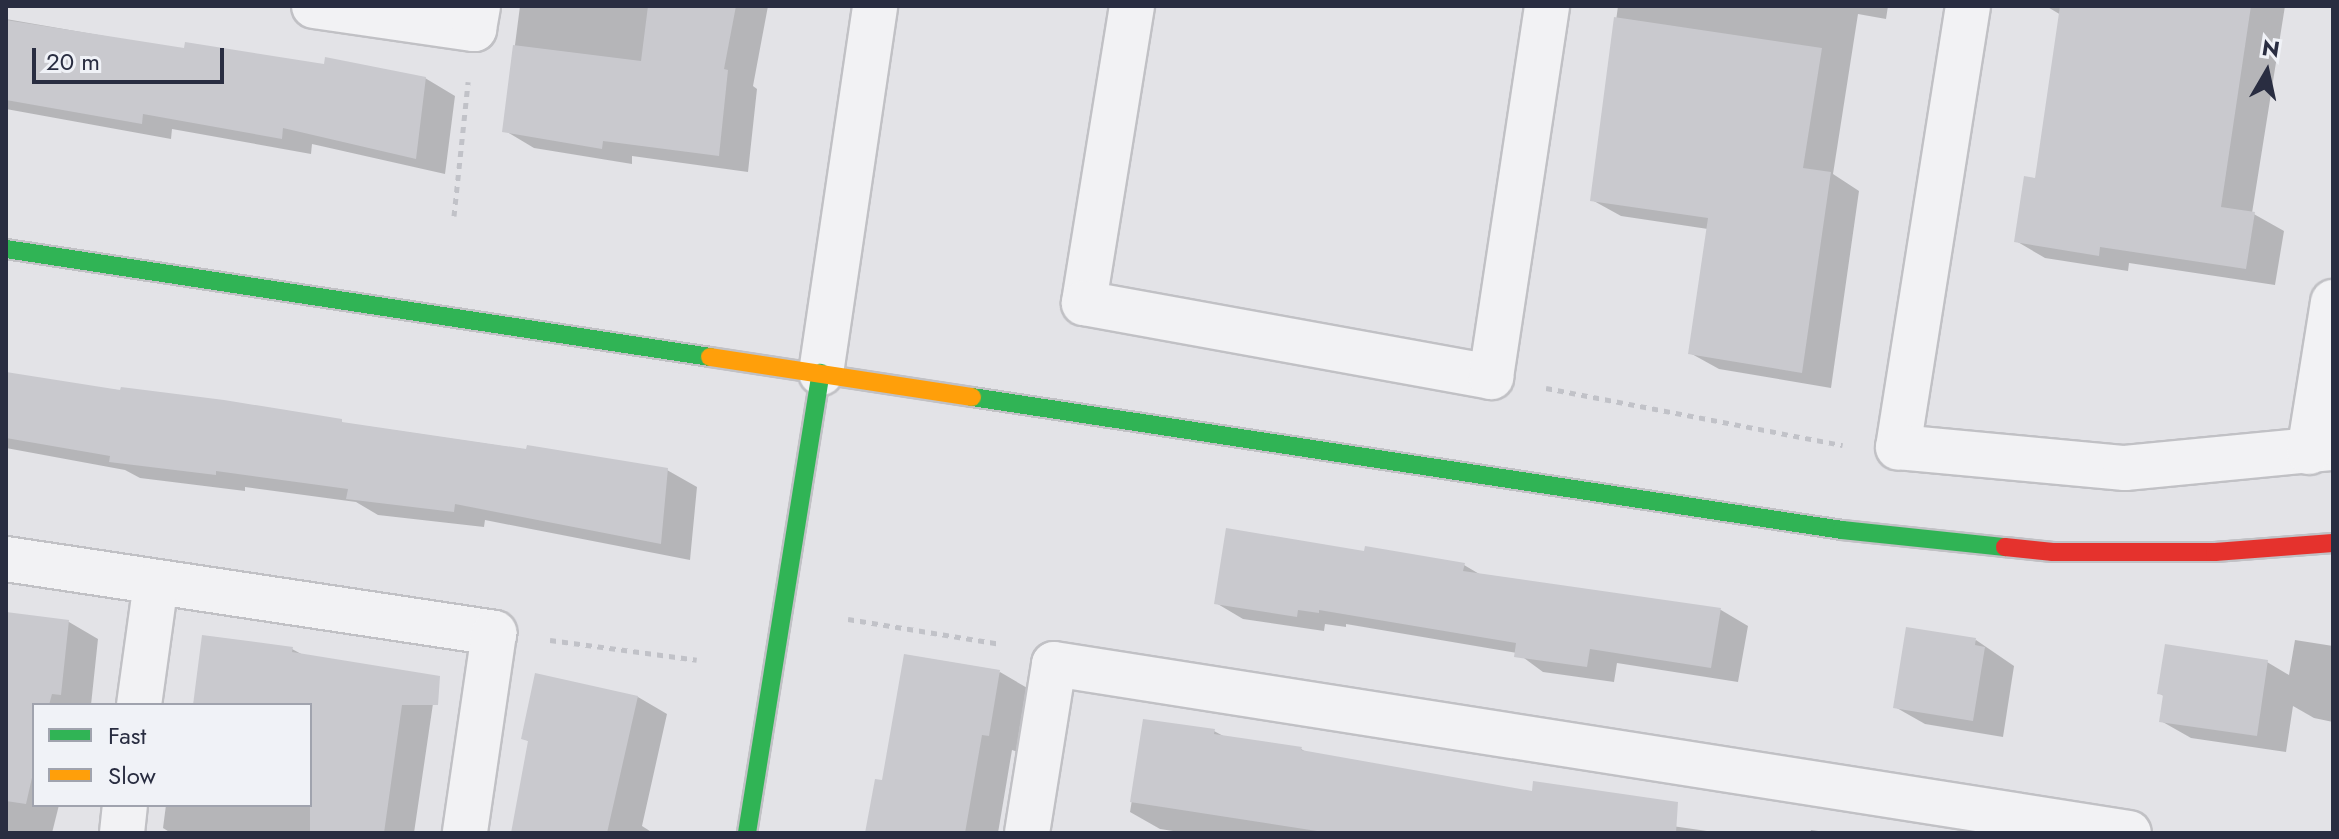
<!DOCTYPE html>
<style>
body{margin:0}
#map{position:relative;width:2339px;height:839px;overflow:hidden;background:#e3e3e7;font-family:Jost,sans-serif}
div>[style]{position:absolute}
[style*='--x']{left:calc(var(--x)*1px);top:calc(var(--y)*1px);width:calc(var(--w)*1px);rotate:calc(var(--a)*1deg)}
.shadow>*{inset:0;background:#0003}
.building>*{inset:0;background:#c9c9ce}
.path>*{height:5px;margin-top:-2.5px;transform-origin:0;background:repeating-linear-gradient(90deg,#c1c2c8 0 6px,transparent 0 12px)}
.roads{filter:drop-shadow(2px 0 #c1c1c5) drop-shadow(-2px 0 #c1c1c5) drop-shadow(0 2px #c1c1c5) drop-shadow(0 -2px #c1c1c5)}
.street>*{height:44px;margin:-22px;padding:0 22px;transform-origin:22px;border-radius:22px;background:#f2f2f4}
.fast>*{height:18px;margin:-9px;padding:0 9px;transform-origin:9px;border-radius:9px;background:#30b455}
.slow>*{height:18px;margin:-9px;padding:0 9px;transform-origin:9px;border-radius:9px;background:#ff9f0a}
.jam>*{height:18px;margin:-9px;padding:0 9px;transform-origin:9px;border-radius:9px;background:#e5322d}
span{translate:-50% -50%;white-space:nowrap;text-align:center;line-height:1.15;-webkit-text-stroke:6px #f0f2f7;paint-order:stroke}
.frame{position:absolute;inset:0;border:8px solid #292d41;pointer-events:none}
.legend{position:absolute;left:32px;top:703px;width:280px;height:104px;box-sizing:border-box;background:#f0f2f7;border:2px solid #a0a3ae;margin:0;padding:10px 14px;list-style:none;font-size:24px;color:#292d41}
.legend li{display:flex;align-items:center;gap:16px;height:40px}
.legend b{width:40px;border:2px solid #a0a3ae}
.north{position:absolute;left:2227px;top:32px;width:80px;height:80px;-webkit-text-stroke:6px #f0f2f7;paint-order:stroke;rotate:9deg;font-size:22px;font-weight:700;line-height:32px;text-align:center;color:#292d41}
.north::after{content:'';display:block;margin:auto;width:28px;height:36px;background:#292d41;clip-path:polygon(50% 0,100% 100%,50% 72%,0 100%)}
.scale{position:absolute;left:32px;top:48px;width:192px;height:36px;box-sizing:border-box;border:4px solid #292d41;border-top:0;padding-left:10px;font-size:24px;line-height:28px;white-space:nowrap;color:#292d41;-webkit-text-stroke:6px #f0f2f7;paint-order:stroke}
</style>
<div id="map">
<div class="shadow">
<div style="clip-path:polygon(520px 6px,768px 6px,753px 86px,757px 89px,748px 172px,632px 156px,632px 164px,534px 148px,504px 130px)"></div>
<div style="clip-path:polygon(1618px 6px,1888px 6px,1886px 19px,1858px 14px,1833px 174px,1859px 191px,1831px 388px,1719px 369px,1690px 353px,1708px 229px,1621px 216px,1592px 200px)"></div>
<div style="clip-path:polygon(2046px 6px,2285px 6px,2252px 213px,2284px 231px,2275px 285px,2129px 263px,2128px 271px,2045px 258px,2016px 241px,2037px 180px,2061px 15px)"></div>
<div style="clip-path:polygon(6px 19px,185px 50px,425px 78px,455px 96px,445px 174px,312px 144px,311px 154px,172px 129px,171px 139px,6px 109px)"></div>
<div style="clip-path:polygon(6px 374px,667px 470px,697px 487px,690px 560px,485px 520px,484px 527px,378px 515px,356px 502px,245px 487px,245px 491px,140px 478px,125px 470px,6px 448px)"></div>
<div style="clip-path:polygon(1366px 554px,1464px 565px,1481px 575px,1721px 610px,1748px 626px,1738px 682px,1617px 663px,1614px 682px,1543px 672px,1517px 653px,1346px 624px,1346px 627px,1325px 624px,1324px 631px,1243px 619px,1216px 603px)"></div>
<div style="clip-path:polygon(6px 614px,69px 622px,98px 639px,91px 705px,34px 705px,34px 805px,59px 805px,52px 833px,6px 833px)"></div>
<div style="clip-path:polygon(1976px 640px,2014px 666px,2003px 737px,1925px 724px,1895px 707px)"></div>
<div style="clip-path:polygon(2295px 640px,2333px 646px,2333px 722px,2314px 718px,2293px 706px,2286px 752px,2191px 738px,2161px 721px,2165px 697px,2159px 693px,2267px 662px,2289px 675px)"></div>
<div style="clip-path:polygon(292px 649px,305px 656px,435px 690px,414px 833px,171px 833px,163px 828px,166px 805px,310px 805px,310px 705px,195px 705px)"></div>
<div style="clip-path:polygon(1000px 672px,1029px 689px,1018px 752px,1012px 750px,998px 833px,867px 833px,884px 783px)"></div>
<div style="clip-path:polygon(638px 697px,667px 714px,642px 826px,653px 833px,513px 833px,530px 742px,523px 738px)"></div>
<div style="clip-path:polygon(1145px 721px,1214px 731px,1227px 738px,1301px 749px,1310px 754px,1637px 821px,1721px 833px,1186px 833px,1160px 829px,1130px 812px)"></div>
<div style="clip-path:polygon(1811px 830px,1833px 833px,1810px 833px)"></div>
</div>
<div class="building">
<div style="clip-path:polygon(648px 6px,736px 6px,724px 69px,728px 70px,719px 156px,603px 141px,602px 149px,502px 132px,513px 45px,641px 61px)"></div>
<div style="clip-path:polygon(2060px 6px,2251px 6px,2221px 207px,2255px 212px,2246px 269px,2100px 247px,2099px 256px,2014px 242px,2024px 176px,2035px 178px)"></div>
<div style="clip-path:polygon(1614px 17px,1822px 48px,1803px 168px,1831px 172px,1802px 373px,1688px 354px,1708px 218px,1590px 201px)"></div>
<div style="clip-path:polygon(6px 20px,184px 48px,185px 42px,324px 64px,325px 57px,426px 77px,416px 159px,283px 128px,282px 139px,143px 114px,142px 124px,6px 100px)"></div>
<div style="clip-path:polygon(6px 372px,120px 390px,121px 387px,224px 400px,342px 419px,342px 422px,526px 449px,527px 445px,668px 468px,661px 544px,455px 504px,454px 512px,346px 499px,348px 489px,216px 471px,216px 475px,109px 462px,110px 456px,6px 438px)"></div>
<div style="clip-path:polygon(1226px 528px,1364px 551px,1365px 546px,1465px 563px,1463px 571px,1721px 608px,1711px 668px,1590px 649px,1587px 667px,1514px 657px,1516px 643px,1319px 610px,1319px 613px,1298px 610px,1297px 617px,1214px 604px)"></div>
<div style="clip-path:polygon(6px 612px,69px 620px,61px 695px,52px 694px,49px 705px,34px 705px,34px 769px,26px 804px,6px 801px)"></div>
<div style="clip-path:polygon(1906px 627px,1976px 638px,1975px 645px,1985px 647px,1973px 721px,1893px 708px)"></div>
<div style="clip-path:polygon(202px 635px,293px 647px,292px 652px,440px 676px,438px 705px,402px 705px,384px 833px,310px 833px,310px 705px,193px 705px)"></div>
<div style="clip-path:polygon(2165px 644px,2268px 660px,2257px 736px,2159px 722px,2163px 695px,2157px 694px)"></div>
<div style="clip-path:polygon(904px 654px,1000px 670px,989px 736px,982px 735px,965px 833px,865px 833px,875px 779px,882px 780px)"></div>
<div style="clip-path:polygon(535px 673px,638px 696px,607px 833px,511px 833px,528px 741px,521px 739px)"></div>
<div style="clip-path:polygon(1143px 719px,1215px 729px,1214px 734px,1302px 747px,1301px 750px,1532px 791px,1533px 781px,1678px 802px,1676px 833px,1330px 833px,1130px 802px)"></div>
</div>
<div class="path">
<div style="--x:454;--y:216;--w:135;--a:-84"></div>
<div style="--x:1546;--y:388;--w:302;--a:10.9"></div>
<div style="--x:848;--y:619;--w:155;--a:9.3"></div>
<div style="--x:550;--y:640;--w:148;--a:7.7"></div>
</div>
<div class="roads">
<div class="street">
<div style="--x:314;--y:6;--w:162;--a:8.2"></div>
<div style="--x:474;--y:29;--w:23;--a:-80"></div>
<div style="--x:1132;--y:6;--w:301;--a:99.2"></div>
<div style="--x:1084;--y:303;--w:414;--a:10.3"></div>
<div style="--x:1491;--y:377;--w:375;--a:-81.4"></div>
<div style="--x:1968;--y:6;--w:447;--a:99"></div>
<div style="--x:1898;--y:447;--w:228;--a:5.3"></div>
<div style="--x:2125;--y:468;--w:209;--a:-5.5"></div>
<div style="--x:821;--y:373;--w:371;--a:-81.6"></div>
<div style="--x:2309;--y:452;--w:152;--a:-80.9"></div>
<div style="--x:6;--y:559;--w:494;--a:8.6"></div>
<div style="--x:494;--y:633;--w:202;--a:98.3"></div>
<div style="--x:139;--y:705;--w:123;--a:-82.1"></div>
<div style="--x:122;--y:833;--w:28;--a:-84"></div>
<div style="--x:1027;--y:833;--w:171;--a:-80.9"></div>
<div style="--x:1054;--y:664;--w:1088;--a:8.93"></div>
</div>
<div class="fast">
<div style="--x:6;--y:249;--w:712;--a:8.72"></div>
<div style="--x:972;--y:397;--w:880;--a:8.69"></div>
<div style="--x:1842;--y:530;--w:164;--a:6"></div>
<div style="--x:747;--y:833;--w:466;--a:-80.9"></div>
</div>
<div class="slow">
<div style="--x:710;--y:357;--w:265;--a:8.7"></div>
</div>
<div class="jam">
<div style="--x:2005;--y:547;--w:48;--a:5.9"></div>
<div style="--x:2053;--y:552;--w:162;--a:0"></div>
<div style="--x:2215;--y:552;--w:118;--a:-4.4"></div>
</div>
</div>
<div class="frame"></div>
<ul class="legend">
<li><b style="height:10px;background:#30b455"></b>Fast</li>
<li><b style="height:10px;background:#ff9f0a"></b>Slow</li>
</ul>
<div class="north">N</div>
<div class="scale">20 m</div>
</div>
